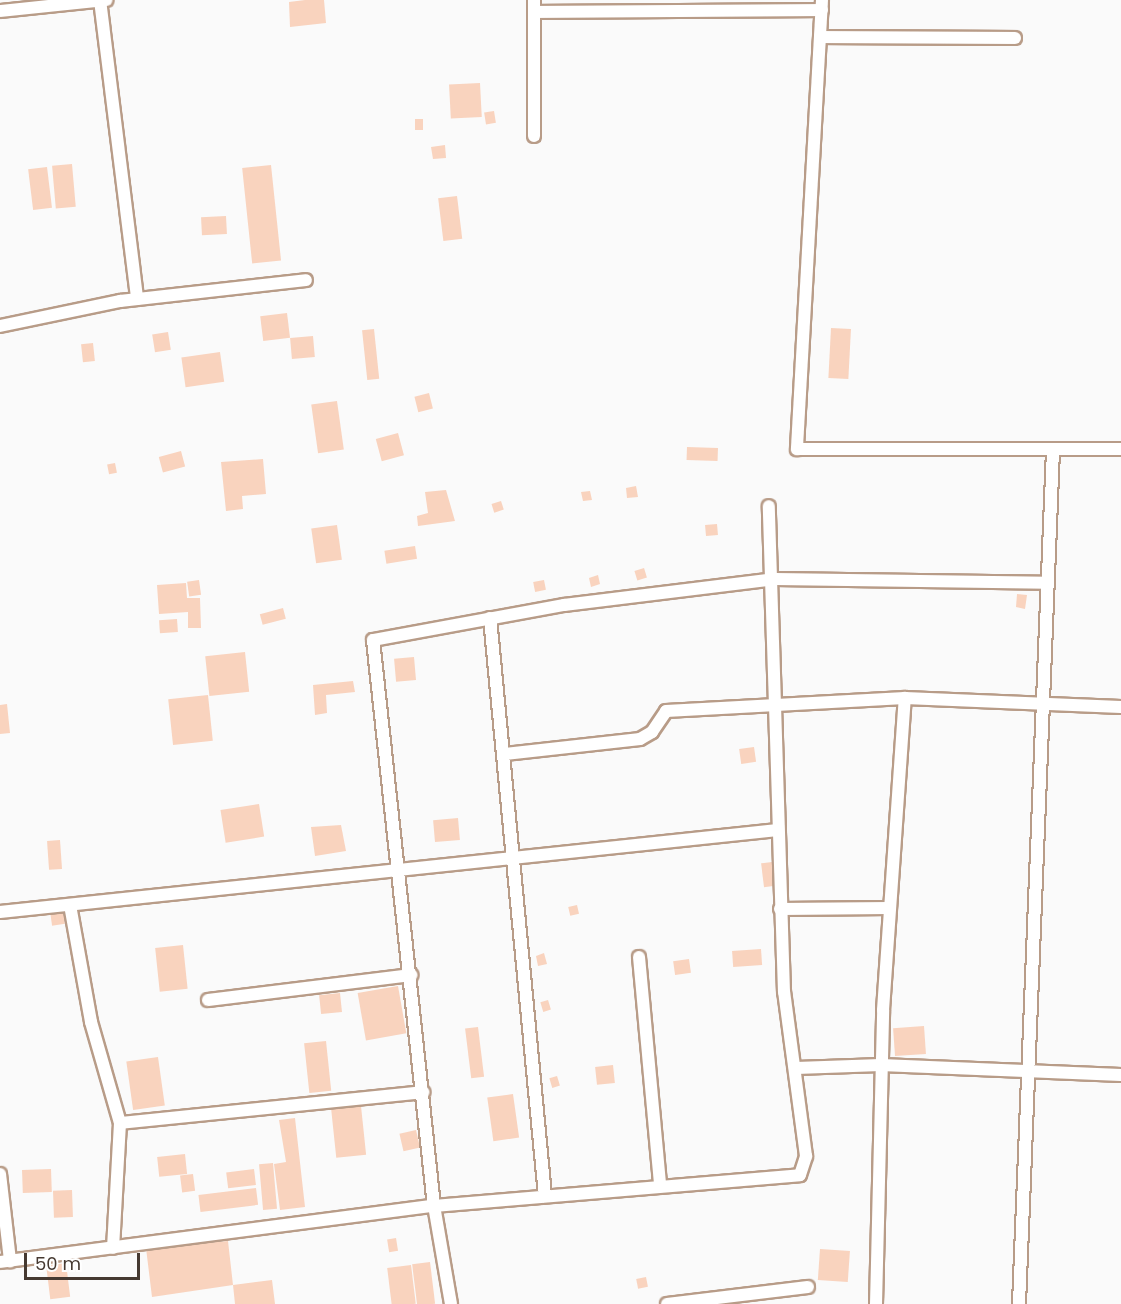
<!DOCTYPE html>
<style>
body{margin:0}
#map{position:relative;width:1121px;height:1304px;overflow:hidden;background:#fafafa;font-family:Poppins,sans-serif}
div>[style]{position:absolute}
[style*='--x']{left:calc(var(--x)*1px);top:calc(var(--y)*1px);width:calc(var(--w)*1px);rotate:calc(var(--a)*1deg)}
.building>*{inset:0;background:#f9d3be;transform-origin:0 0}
.roads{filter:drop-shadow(2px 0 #b89c88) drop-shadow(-2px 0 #b89c88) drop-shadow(0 2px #b89c88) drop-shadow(0 -2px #b89c88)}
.minor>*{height:12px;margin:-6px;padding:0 6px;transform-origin:6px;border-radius:6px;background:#fff}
span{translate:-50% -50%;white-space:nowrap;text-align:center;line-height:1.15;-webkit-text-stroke:6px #fff;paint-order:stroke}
.scale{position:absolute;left:24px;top:1253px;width:116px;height:27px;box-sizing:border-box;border:3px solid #453931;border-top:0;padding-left:8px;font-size:18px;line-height:21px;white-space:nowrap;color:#453931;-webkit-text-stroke:4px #fff;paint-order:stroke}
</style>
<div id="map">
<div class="building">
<div style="clip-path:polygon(305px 0,324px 0,326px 23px,290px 27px,289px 2px)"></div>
<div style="left:480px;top:83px;width:34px;height:31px;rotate:87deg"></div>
<div style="left:494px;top:111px;width:12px;height:10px;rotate:81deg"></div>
<div style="left:415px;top:119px;width:8px;height:11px"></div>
<div style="clip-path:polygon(445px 145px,446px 158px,433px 159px,431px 147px)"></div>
<div style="left:72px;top:164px;width:43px;height:20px;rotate:85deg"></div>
<div style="left:271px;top:165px;width:96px;height:29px;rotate:84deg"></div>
<div style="left:47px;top:167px;width:41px;height:19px;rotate:83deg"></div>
<div style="left:457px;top:196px;width:43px;height:19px;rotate:83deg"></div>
<div style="left:226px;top:216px;width:18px;height:25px;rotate:87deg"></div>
<div style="left:287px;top:313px;width:25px;height:27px;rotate:83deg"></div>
<div style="left:831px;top:328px;width:20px;height:50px;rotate:3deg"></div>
<div style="left:374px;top:329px;width:50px;height:12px;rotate:84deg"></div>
<div style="left:168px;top:332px;width:18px;height:16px;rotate:81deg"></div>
<div style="left:313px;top:336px;width:21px;height:23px;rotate:85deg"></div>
<div style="left:93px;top:343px;width:18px;height:12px;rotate:84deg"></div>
<div style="left:220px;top:352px;width:30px;height:39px;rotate:82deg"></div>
<div style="left:429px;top:393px;width:16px;height:15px;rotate:76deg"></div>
<div style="left:337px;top:401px;width:49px;height:26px;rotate:82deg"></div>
<div style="left:398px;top:433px;width:23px;height:23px;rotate:75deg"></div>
<div style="left:687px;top:447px;width:31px;height:13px;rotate:2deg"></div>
<div style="left:181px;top:451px;width:16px;height:23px;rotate:75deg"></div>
<div style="clip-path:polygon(263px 459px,266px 494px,242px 496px,243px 509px,226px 511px,221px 462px)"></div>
<div style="left:115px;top:463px;width:10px;height:8px;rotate:79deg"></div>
<div style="clip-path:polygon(636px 486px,638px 497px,627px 498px,626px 488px)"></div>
<div style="clip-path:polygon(446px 490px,455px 521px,418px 526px,417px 516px,428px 513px,425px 492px)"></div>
<div style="clip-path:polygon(590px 491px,592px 500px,583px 501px,581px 492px)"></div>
<div style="left:501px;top:501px;width:9px;height:10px;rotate:72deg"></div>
<div style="left:717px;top:524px;width:11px;height:12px;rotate:85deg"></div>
<div style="left:337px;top:525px;width:35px;height:26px;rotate:82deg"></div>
<div style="left:415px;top:546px;width:13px;height:31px;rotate:81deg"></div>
<div style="left:644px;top:568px;width:10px;height:10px;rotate:73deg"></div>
<div style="clip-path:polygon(598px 575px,600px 584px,591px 587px,589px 578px)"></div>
<div style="left:199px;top:580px;width:15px;height:12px;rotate:82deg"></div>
<div style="left:544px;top:580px;width:10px;height:11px;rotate:79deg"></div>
<div style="clip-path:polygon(186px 583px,187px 598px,200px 598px,201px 628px,188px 628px,188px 612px,159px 614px,157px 585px)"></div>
<div style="clip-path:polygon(1017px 594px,1027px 595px,1025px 609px,1016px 607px)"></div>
<div style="left:283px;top:608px;width:11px;height:24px;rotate:75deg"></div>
<div style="left:177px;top:619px;width:13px;height:18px;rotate:86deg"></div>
<div style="left:245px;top:652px;width:40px;height:40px;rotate:84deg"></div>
<div style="left:414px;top:657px;width:23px;height:20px;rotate:85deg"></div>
<div style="clip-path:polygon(353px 681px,355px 692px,326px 695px,327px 713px,315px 715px,313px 685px)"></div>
<div style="left:208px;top:695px;width:46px;height:40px;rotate:84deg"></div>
<div style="clip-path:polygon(7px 704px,10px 733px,0 734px,0 705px)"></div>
<div style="left:754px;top:747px;width:15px;height:15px;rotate:82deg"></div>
<div style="left:259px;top:804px;width:33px;height:39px;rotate:81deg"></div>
<div style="left:458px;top:818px;width:22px;height:25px;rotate:85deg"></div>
<div style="clip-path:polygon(341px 825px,346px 851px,315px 856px,311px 827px)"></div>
<div style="left:60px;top:840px;width:29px;height:13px;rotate:86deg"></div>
<div style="left:772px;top:862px;width:24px;height:11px;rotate:83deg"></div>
<div style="left:577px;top:905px;width:9px;height:9px;rotate:77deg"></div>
<div style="left:63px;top:910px;width:14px;height:13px;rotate:82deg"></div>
<div style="left:183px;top:945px;width:44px;height:28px;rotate:84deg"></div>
<div style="left:761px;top:949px;width:16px;height:29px;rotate:86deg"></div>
<div style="clip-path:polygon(544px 953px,547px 964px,538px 966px,536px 956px)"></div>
<div style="left:689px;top:959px;width:14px;height:16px;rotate:82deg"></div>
<div style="left:398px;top:986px;width:48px;height:41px;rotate:80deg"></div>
<div style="left:340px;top:993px;width:19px;height:21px;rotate:84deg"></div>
<div style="left:548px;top:1000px;width:10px;height:8px;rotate:73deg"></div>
<div style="left:924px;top:1026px;width:28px;height:31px;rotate:86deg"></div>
<div style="left:478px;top:1027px;width:50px;height:13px;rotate:83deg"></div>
<div style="left:326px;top:1041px;width:50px;height:22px;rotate:84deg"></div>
<div style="left:158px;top:1057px;width:49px;height:32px;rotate:82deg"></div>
<div style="left:613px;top:1065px;width:18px;height:18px;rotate:84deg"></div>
<div style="left:557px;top:1076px;width:10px;height:8px;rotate:73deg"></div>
<div style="left:513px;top:1094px;width:44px;height:26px;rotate:82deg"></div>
<div style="left:361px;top:1106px;width:49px;height:30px;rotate:84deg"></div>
<div style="clip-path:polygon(295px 1118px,305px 1207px,280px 1210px,274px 1164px,286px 1162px,279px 1120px)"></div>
<div style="left:416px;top:1130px;width:18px;height:17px;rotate:77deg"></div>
<div style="left:185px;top:1154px;width:20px;height:28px;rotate:84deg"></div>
<div style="left:273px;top:1163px;width:46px;height:14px;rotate:85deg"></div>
<div style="left:51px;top:1169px;width:23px;height:29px;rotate:88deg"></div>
<div style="left:254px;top:1169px;width:16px;height:28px;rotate:83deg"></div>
<div style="left:193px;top:1174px;width:17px;height:13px;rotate:83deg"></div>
<div style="left:256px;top:1188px;width:17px;height:58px;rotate:83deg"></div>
<div style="left:72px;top:1190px;width:27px;height:19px;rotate:88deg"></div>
<div style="left:396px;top:1238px;width:13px;height:9px;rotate:81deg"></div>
<div style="clip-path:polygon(228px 1241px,233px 1285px,272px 1280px,275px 1304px,235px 1304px,233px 1285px,152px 1297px,146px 1248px)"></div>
<div style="left:820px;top:1249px;width:30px;height:31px;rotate:4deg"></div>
<div style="left:430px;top:1262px;width:42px;height:18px;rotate:83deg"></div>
<div style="left:66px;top:1263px;width:34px;height:20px;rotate:83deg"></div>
<div style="left:411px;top:1265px;width:39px;height:24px;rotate:83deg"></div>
<div style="left:646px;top:1277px;width:10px;height:10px;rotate:79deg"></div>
</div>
<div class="roads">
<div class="minor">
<div style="--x:100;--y:0;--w:301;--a:82.9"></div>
<div style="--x:822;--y:0;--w:450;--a:93.2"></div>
<div style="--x:797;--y:449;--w:324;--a:0"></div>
<div style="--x:0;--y:11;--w:107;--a:-5.9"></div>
<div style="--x:535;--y:12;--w:287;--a:-0.4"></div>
<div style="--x:820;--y:37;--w:195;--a:0.3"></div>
<div style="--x:534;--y:136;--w:136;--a:-90"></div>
<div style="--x:0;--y:326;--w:123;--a:-11.8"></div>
<div style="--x:120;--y:301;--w:187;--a:-6.4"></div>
<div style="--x:490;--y:618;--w:581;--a:84.56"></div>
<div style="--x:505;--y:754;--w:136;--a:-6.3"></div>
<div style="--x:640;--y:739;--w:14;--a:-30"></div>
<div style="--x:652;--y:732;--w:25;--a:-56"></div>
<div style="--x:666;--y:711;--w:239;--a:-3.1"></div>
<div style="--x:905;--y:698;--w:216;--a:2.4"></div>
<div style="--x:70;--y:905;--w:119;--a:79.8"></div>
<div style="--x:91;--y:1022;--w:105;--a:74"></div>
<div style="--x:120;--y:1123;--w:125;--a:93.2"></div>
<div style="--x:780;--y:909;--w:110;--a:-0.5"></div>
<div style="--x:0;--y:912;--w:782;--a:-6.02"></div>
<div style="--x:639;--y:957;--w:229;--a:84.7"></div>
<div style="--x:208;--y:1000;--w:205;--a:-7"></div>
<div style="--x:796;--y:1068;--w:85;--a:-2"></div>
<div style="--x:881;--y:1065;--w:240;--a:2.4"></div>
<div style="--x:120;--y:1123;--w:305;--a:-5.8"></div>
<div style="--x:0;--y:1174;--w:88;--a:83.4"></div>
<div style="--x:0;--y:1262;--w:438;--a:-7.4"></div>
<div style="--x:434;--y:1206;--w:367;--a:-4.8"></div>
<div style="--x:800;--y:1175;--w:20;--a:-72"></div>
<div style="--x:806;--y:1156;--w:165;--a:-97.6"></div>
<div style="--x:784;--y:992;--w:486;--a:-91.8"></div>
<div style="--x:451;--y:1304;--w:99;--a:-99.8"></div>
<div style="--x:434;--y:1206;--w:569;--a:-96.15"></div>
<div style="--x:373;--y:640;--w:194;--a:-10.4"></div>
<div style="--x:564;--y:605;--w:213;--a:-7"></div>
<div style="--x:775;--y:579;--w:272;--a:0.8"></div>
<div style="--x:667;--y:1304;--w:142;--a:-6.9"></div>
<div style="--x:876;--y:1304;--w:294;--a:-88.6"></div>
<div style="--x:883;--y:1010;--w:313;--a:-86"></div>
<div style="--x:1019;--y:1304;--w:856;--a:-87.72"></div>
</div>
</div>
<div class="scale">50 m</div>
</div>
